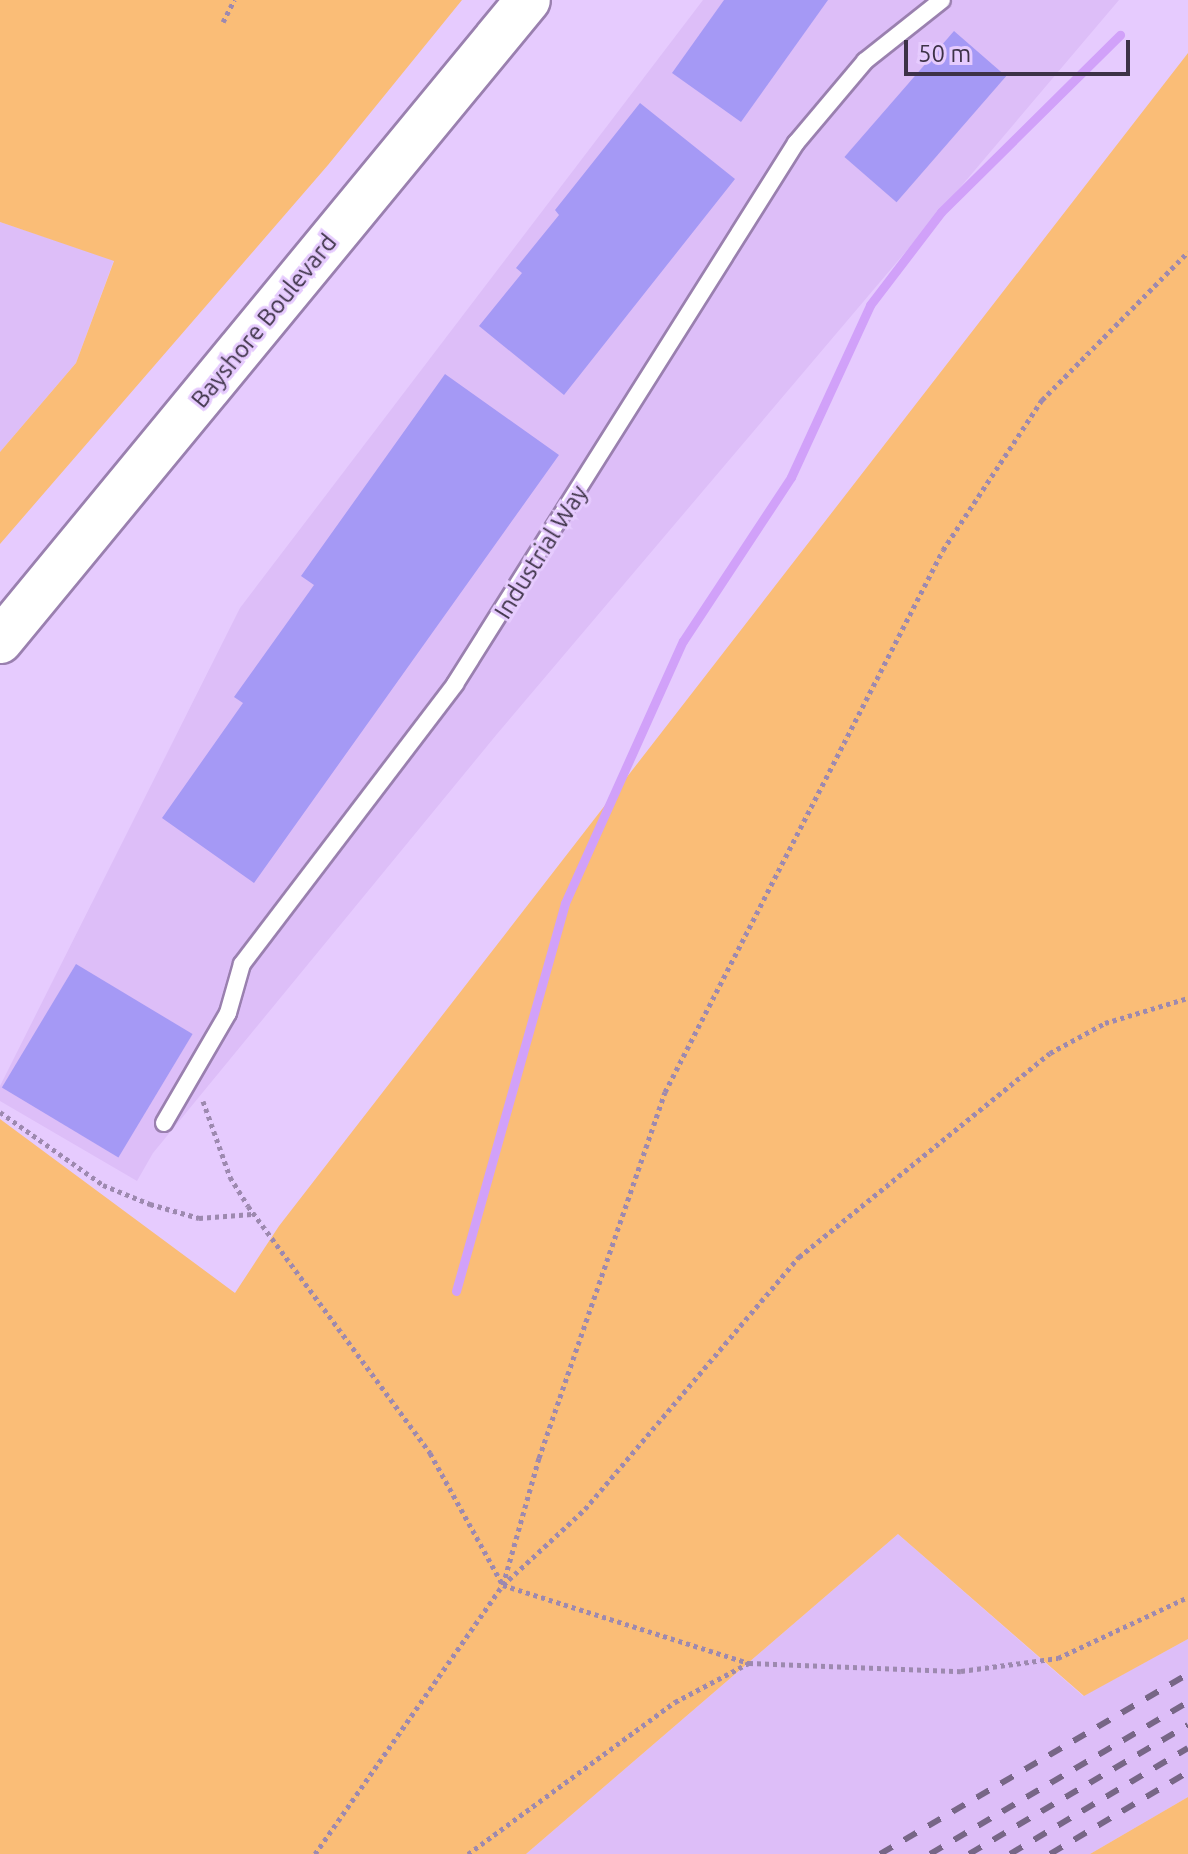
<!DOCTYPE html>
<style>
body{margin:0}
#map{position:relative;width:1188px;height:1854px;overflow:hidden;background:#e6cbfe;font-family:Ubuntu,sans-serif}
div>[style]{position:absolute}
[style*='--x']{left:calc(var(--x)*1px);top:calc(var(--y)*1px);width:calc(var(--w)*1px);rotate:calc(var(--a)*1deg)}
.built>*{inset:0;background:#ddbef8}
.green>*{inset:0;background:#fabd77}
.stream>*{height:9px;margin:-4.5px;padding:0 4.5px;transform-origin:4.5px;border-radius:4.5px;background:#d1a1f9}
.building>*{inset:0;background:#a599f5;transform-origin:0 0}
.path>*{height:5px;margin-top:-2.5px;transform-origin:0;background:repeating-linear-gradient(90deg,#9d89af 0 4px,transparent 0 8px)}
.roads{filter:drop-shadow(2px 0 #9a80af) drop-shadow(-2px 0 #9a80af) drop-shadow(0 2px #9a80af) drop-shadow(0 -2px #9a80af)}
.service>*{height:16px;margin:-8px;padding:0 8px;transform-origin:8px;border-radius:8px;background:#fff}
.primary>*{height:44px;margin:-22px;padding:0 22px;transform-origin:22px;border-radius:22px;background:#fff}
.rail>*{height:6px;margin-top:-3px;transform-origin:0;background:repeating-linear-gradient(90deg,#776686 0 14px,transparent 0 28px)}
span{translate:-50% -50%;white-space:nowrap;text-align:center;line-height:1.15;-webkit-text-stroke:6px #e6cbfe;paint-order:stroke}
.street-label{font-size:24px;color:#3d3247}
.scale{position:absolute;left:904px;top:40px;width:226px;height:36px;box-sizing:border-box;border:4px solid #3d3247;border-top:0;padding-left:10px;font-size:24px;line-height:28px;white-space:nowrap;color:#3d3247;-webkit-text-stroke:6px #e6cbfe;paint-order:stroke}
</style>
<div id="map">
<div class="built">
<div style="clip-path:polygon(703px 0,1119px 0,497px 734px,153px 1153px,137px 1181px,0 1101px,0 1086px,240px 608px)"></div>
<div style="clip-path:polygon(0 222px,114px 260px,76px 363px,0 452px)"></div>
<div style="clip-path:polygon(898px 1534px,1083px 1696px,1188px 1639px,1188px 1797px,1090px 1854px,526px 1854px)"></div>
</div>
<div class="green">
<div style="clip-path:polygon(0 0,462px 0,328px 165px,0 544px,0 452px,76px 363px,114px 261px,0 222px)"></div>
<div style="clip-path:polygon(1188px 53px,1188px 1639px,1084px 1696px,898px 1534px,526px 1854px,0 1854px,0 1119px,235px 1293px,279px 1226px)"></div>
<div style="clip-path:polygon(1188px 1797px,1188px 1854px,1090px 1854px)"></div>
</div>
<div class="stream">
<div style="--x:456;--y:1291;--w:403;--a:-74.3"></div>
<div style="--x:565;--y:903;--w:287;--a:-65.8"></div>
<div style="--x:683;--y:641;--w:196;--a:-56.6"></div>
<div style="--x:791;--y:477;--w:189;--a:-65.3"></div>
<div style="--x:870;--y:305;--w:117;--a:-52.6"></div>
<div style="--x:941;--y:212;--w:252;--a:-44.7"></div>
</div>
<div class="building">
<div style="clip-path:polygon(724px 0,828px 0,741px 122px,672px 73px)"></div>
<div style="left:954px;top:31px;width:69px;height:167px;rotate:41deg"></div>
<div style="clip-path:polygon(640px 103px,735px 179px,564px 395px,479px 326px,522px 273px,516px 268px,559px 215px,555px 210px)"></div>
<div style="clip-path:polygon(445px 374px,559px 455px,254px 883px,162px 818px,243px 703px,234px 697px,314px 585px,301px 576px)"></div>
<div style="left:76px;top:964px;width:136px;height:144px;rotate:31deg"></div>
</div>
<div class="path">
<div style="--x:223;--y:22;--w:25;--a:-63"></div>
<div style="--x:203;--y:1101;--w:81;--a:70.4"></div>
<div style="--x:230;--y:1177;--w:34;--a:58"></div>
<div style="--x:248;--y:1206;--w:307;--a:53.6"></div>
<div style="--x:430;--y:1453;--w:151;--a:61.1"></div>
<div style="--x:503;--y:1585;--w:258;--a:17.6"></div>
<div style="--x:0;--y:1112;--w:126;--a:35.3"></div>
<div style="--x:103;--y:1185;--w:51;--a:22"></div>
<div style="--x:150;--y:1204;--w:51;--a:15.9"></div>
<div style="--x:199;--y:1218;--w:53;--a:-4.3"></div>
<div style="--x:503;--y:1585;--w:132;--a:-74.2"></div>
<div style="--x:539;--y:1458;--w:387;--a:-71"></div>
<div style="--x:665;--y:1092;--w:609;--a:-62.85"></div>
<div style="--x:943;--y:550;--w:180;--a:-56.6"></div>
<div style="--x:1042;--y:400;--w:208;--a:-45.4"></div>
<div style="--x:315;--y:1854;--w:328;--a:-55.1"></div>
<div style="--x:503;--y:1585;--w:112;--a:-42.8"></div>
<div style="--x:585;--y:1509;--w:331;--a:-49.7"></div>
<div style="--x:799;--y:1257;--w:323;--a:-39.1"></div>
<div style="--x:1050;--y:1053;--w:63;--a:-28.6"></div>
<div style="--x:1105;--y:1023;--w:87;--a:-16.8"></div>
<div style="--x:468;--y:1854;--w:257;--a:-36.3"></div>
<div style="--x:675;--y:1702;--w:84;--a:-27.8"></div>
<div style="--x:749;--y:1663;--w:212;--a:2.2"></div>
<div style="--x:961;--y:1671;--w:98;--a:-7.6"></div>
<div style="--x:1058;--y:1658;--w:144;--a:-25.1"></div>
</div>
<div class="roads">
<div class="service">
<div style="--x:164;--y:1123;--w:127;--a:-59.8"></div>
<div style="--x:228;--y:1013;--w:51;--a:-74.1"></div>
<div style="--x:242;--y:964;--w:352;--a:-52.7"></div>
<div style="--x:455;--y:684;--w:640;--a:-57.78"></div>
<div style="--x:796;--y:143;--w:107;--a:-49.9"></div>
<div style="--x:865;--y:61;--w:98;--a:-38.4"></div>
</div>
<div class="primary">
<div style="--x:0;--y:641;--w:830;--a:-50.52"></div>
</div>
</div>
<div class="rail">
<div style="--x:880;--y:1854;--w:357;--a:-30.3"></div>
<div style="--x:930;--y:1854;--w:299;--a:-30.5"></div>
<div style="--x:969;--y:1854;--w:254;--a:-30.5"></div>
<div style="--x:1010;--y:1854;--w:207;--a:-30.8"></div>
<div style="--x:1050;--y:1854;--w:161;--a:-30.7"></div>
</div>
<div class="street-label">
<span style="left:264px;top:321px;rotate:-51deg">Bayshore Boulevard</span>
<span style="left:541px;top:552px;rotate:-58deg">Industrial Way</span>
</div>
<div class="scale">50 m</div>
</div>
